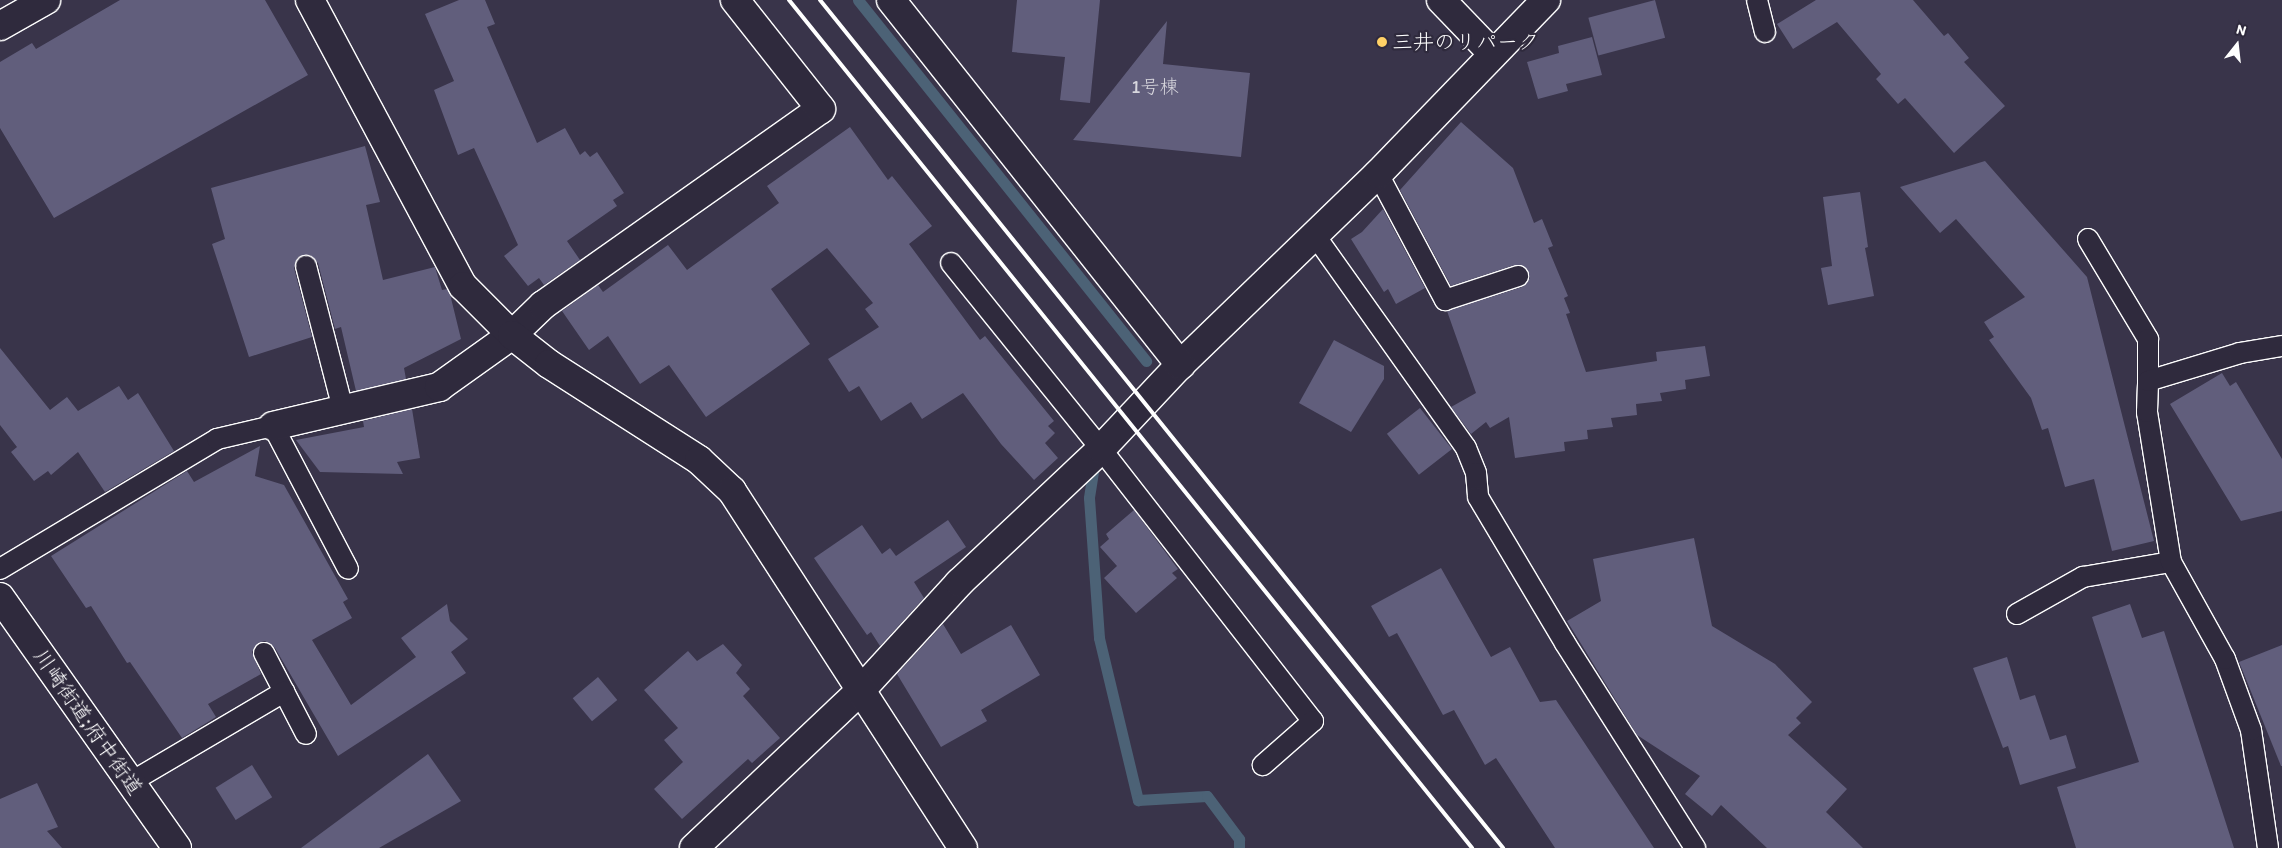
<!DOCTYPE html>
<meta charset="utf-8">
<style>
body{margin:0}
#map{position:relative;width:2282px;height:848px;overflow:hidden;background:#39344a;font-family:Itim,"Klee One",sans-serif}
div>[style]{position:absolute}
[style*='--x']{left:calc(var(--x)*1px);top:calc(var(--y)*1px);width:calc(var(--w)*1px);rotate:calc(var(--a)*1deg)}
.stream>*{height:11px;margin:-5.5px;padding:0 5.5px;transform-origin:5.5px;border-radius:5.5px;background:#4c6276}
.building>*{inset:0;background:#615e7c;transform-origin:0 0}
.roads{filter:drop-shadow(1px 0 #fff) drop-shadow(-1px 0 #fff) drop-shadow(0 1px #fff) drop-shadow(0 -1px #fff)}
.lane>*{height:20px;margin:-10px;padding:0 10px;transform-origin:10px;border-radius:10px;background:#2f2a3d}
.street>*{height:28px;margin:-14px;padding:0 14px;transform-origin:14px;border-radius:14px;background:#2f2a3d}
.secondary>*{height:28px;margin:-14px;padding:0 14px;transform-origin:14px;border-radius:14px;background:#2f2a3d}
.primary>*{height:28px;margin:-14px;padding:0 14px;transform-origin:14px;border-radius:14px;background:#2f2a3d}
.rail>*{height:4px;margin:-2px;padding:0 2px;transform-origin:2px;border-radius:2px;background:#fff}
.dots>*{width:14px;height:14px;translate:-50% -50%;box-sizing:border-box;border:2px solid #2f2a3d;border-radius:50%}
span{translate:-50% -50%;white-space:nowrap;text-align:center;line-height:1.15;-webkit-text-stroke:4.5px #2f2a3d;paint-order:stroke}
.number-label{font-size:19px;color:#d8d7de}
.number-label span{-webkit-text-stroke-width:0}
.poi-label{font-size:21px;color:#fff}
.left{translate:0 -50%;text-align:left}
.street-label{font-size:21px;color:#fff}
.north{position:absolute;left:2212px;top:20px;width:50px;height:50px;-webkit-text-stroke:4px #2f2a3d;paint-order:stroke;rotate:16deg;font-size:14px;font-weight:700;line-height:20px;text-align:center;color:#fff}
.north::after{content:'';display:block;margin:auto;width:18px;height:22px;background:#fff;clip-path:polygon(50% 0,100% 100%,50% 72%,0 100%)}
</style>
<div id="map">
<div class="stream">
<div style="--x:858;--y:0;--w:462;--a:51.4"></div>
<div style="--x:1093;--y:472;--w:26;--a:99"></div>
<div style="--x:1089;--y:498;--w:140;--a:85.9"></div>
<div style="--x:1099;--y:638;--w:167;--a:76.5"></div>
<div style="--x:1138;--y:800;--w:69;--a:-3.3"></div>
<div style="--x:1207;--y:796;--w:54;--a:53.3"></div>
<div style="--x:1239;--y:839;--w:9;--a:90"></div>
</div>
<div class="building">
<div style="clip-path:polygon(120px 0,265px 0,308px 75px,54px 218px,0 128px,0 62px,32px 43px,36px 49px)"></div>
<div style="clip-path:polygon(459px 0,485px 0,495px 24px,487px 27px,537px 143px,565px 128px,580px 155px,585px 151px,590px 157px,597px 152px,624px 193px,613px 200px,617px 206px,567px 241px,580px 260px,544px 285px,539px 278px,528px 286px,504px 256px,518px 245px,474px 148px,458px 155px,434px 90px,454px 81px,425px 14px)"></div>
<div style="clip-path:polygon(1017px 0,1100px 0,1090px 103px,1060px 100px,1065px 57px,1012px 52px)"></div>
<div style="left:1655px;top:0;width:39px;height:69px;rotate:75deg"></div>
<div style="clip-path:polygon(1816px 0,1913px 0,1944px 36px,1948px 33px,1969px 58px,1964px 62px,2005px 106px,1954px 153px,1905px 98px,1898px 104px,1876px 79px,1881px 74px,1837px 22px,1793px 49px,1777px 24px)"></div>
<div style="clip-path:polygon(1167px 21px,1163px 64px,1250px 73px,1241px 157px,1073px 140px)"></div>
<div style="clip-path:polygon(1592px 37px,1602px 75px,1566px 84px,1568px 91px,1538px 99px,1527px 62px,1559px 53px,1558px 46px)"></div>
<div style="clip-path:polygon(1461px 122px,1513px 168px,1534px 223px,1542px 219px,1553px 246px,1548px 248px,1568px 296px,1564px 298px,1570px 313px,1566px 314px,1586px 372px,1657px 361px,1656px 352px,1705px 346px,1710px 376px,1685px 380px,1686px 389px,1660px 393px,1662px 401px,1636px 404px,1637px 415px,1611px 418px,1613px 427px,1587px 430px,1588px 439px,1564px 442px,1565px 451px,1515px 458px,1509px 417px,1490px 428px,1486px 422px,1471px 434px,1451px 407px,1476px 393px,1447px 311px,1522px 287px,1530px 278px,1526px 268px,1515px 265px,1451px 286px,1400px 190px)"></div>
<div style="clip-path:polygon(850px 127px,888px 180px,892px 176px,932px 226px,909px 244px,980px 340px,985px 336px,1054px 421px,1048px 426px,1055px 433px,1045px 443px,1058px 458px,1034px 480px,1001px 444px,963px 393px,922px 419px,911px 402px,881px 421px,859px 386px,849px 392px,828px 359px,879px 327px,865px 309px,873px 303px,827px 248px,771px 289px,810px 344px,706px 417px,669px 365px,640px 384px,608px 336px,589px 350px,562px 311px,598px 285px,603px 292px,668px 245px,687px 270px,779px 203px,767px 186px)"></div>
<div style="clip-path:polygon(365px 146px,380px 202px,366px 205px,383px 280px,435px 267px,442px 290px,447px 289px,450px 294px,461px 339px,404px 368px,406px 379px,356px 391px,341px 327px,335px 329px,318px 263px,310px 255px,298px 257px,294px 268px,312px 337px,249px 357px,212px 244px,225px 239px,211px 188px)"></div>
<div style="clip-path:polygon(1985px 161px,2087px 277px,2154px 541px,2112px 551px,2094px 479px,2065px 487px,2048px 428px,2042px 430px,2031px 398px,1989px 340px,1994px 337px,1984px 322px,2025px 297px,1956px 219px,1940px 233px,1900px 187px)"></div>
<div style="clip-path:polygon(1860px 192px,1868px 247px,1865px 248px,1874px 296px,1828px 305px,1821px 268px,1832px 266px,1823px 197px)"></div>
<div style="clip-path:polygon(1383px 209px,1425px 288px,1396px 304px,1388px 289px,1384px 292px,1351px 239px,1362px 232px)"></div>
<div style="clip-path:polygon(1334px 340px,1384px 366px,1384px 379px,1351px 432px,1299px 403px)"></div>
<div style="clip-path:polygon(0 348px,50px 410px,67px 397px,78px 411px,119px 386px,128px 400px,138px 393px,174px 451px,105px 492px,78px 452px,51px 475px,48px 471px,34px 481px,11px 452px,17px 447px,0 425px)"></div>
<div style="clip-path:polygon(2222px 373px,2230px 386px,2236px 382px,2282px 459px,2282px 511px,2241px 521px,2170px 404px)"></div>
<div style="left:1420px;top:408px;width:52px;height:42px;rotate:52deg"></div>
<div style="clip-path:polygon(412px 409px,420px 458px,397px 462px,403px 474px,320px 472px,296px 440px,364px 427px,363px 421px)"></div>
<div style="clip-path:polygon(260px 446px,255px 476px,284px 485px,348px 599px,343px 602px,352px 618px,312px 640px,351px 705px,416px 657px,401px 638px,447px 604px,450px 621px,468px 639px,451px 652px,466px 673px,338px 756px,275px 648px,265px 641px,258px 643px,252px 652px,261px 674px,208px 704px,216px 717px,182px 738px,130px 662px,127px 663px,91px 606px,86px 608px,51px 556px,187px 471px,194px 482px)"></div>
<div style="clip-path:polygon(1134px 510px,1178px 569px,1172px 573px,1177px 578px,1136px 613px,1104px 578px,1117px 566px,1100px 547px,1109px 539px,1106px 534px)"></div>
<div style="clip-path:polygon(948px 520px,966px 547px,914px 582px,924px 598px,880px 646px,871px 632px,867px 635px,814px 558px,862px 525px,882px 554px,890px 548px,896px 556px)"></div>
<div style="clip-path:polygon(1694px 538px,1712px 626px,1775px 664px,1812px 702px,1796px 718px,1801px 723px,1788px 735px,1847px 789px,1826px 812px,1863px 848px,1767px 848px,1721px 805px,1712px 816px,1685px 794px,1700px 776px,1637px 735px,1567px 621px,1601px 601px,1593px 559px)"></div>
<div style="clip-path:polygon(1441px 568px,1491px 657px,1510px 647px,1540px 702px,1556px 700px,1654px 848px,1555px 848px,1496px 758px,1485px 765px,1454px 710px,1443px 715px,1397px 633px,1389px 637px,1371px 606px)"></div>
<div style="clip-path:polygon(2130px 604px,2142px 638px,2164px 631px,2234px 848px,2076px 848px,2057px 787px,2139px 762px,2092px 617px)"></div>
<div style="clip-path:polygon(943px 624px,961px 654px,1011px 625px,1040px 675px,981px 710px,987px 721px,941px 747px,897px 674px)"></div>
<div style="clip-path:polygon(723px 644px,742px 665px,736px 673px,750px 689px,743px 696px,780px 738px,752px 763px,748px 759px,682px 819px,654px 789px,683px 762px,664px 740px,678px 728px,644px 690px,688px 651px,697px 661px)"></div>
<div style="clip-path:polygon(2282px 645px,2282px 766px,2281px 766px,2239px 662px)"></div>
<div style="clip-path:polygon(2007px 657px,2020px 700px,2035px 695px,2050px 740px,2066px 735px,2076px 768px,2020px 785px,2008px 746px,2003px 748px,1973px 668px)"></div>
<div style="left:598px;top:677px;width:30px;height:33px;rotate:50deg"></div>
<div style="clip-path:polygon(428px 754px,461px 801px,379px 848px,301px 848px)"></div>
<div style="left:252px;top:765px;width:38px;height:43px;rotate:58deg"></div>
<div style="clip-path:polygon(37px 783px,58px 827px,47px 831px,62px 848px,0 848px,0 799px)"></div>
</div>
<div class="roads">
<div class="lane">
<div style="--x:1757;--y:0;--w:33;--a:76"></div>
<div style="--x:1378;--y:174;--w:143;--a:62"></div>
<div style="--x:1445;--y:300;--w:77;--a:-18.2"></div>
<div style="--x:1314;--y:234;--w:262;--a:54.6"></div>
<div style="--x:1466;--y:448;--w:27;--a:68"></div>
<div style="--x:1476;--y:473;--w:24;--a:85"></div>
<div style="--x:1478;--y:497;--w:170;--a:59.2"></div>
<div style="--x:1565;--y:643;--w:243;--a:57.6"></div>
<div style="--x:2088;--y:239;--w:117;--a:59"></div>
<div style="--x:2148;--y:339;--w:42;--a:90"></div>
<div style="--x:951;--y:263;--w:239;--a:51.1"></div>
<div style="--x:1101;--y:449;--w:345;--a:52.1"></div>
<div style="--x:1313;--y:721;--w:67;--a:138.7"></div>
<div style="--x:306;--y:266;--w:148;--a:75.5"></div>
<div style="--x:0;--y:569;--w:253;--a:-30.9"></div>
<div style="--x:217;--y:439;--w:57;--a:-13.1"></div>
<div style="--x:273;--y:426;--w:161;--a:62.3"></div>
<div style="--x:2017;--y:614;--w:76;--a:-29.3"></div>
<div style="--x:2083;--y:577;--w:89;--a:-9.7"></div>
<div style="--x:264;--y:653;--w:91;--a:62.6"></div>
<div style="--x:131;--y:782;--w:178;--a:-30.5"></div>
<div style="--x:2268;--y:848;--w:119;--a:-98.2"></div>
<div style="--x:2251;--y:730;--w:76;--a:-110.1"></div>
<div style="--x:2225;--y:659;--w:111;--a:-119.1"></div>
<div style="--x:2171;--y:562;--w:152;--a:-99.1"></div>
<div style="--x:2147;--y:412;--w:31;--a:-88"></div>
<div style="--x:2148;--y:381;--w:96;--a:-16.9"></div>
<div style="--x:2240;--y:353;--w:43;--a:-9.5"></div>
</div>
<div class="street">
<div style="--x:1441;--y:0;--w:74;--a:46.1"></div>
<div style="--x:0;--y:26;--w:53;--a:-29.5"></div>
<div style="--x:273;--y:426;--w:171;--a:-13.2"></div>
<div style="--x:439;--y:387;--w:90;--a:-35.5"></div>
<div style="--x:512;--y:335;--w:43;--a:-44.1"></div>
<div style="--x:543;--y:305;--w:340;--a:-35.2"></div>
<div style="--x:821;--y:109;--w:139;--a:-128.3"></div>
<div style="--x:694;--y:848;--w:231;--a:-43.4"></div>
<div style="--x:862;--y:689;--w:144;--a:-47.5"></div>
<div style="--x:959;--y:583;--w:195;--a:-43.3"></div>
<div style="--x:1101;--y:449;--w:115;--a:-46.8"></div>
<div style="--x:1180;--y:365;--w:275;--a:-44"></div>
<div style="--x:1378;--y:174;--w:242;--a:-46"></div>
</div>
<div class="secondary">
<div style="--x:310;--y:0;--w:324;--a:61.9"></div>
<div style="--x:463;--y:286;--w:69;--a:45"></div>
<div style="--x:512;--y:335;--w:47;--a:38.1"></div>
<div style="--x:549;--y:364;--w:178;--a:32.6"></div>
<div style="--x:699;--y:460;--w:45;--a:43.2"></div>
<div style="--x:732;--y:491;--w:425;--a:57.1"></div>
<div style="--x:891;--y:0;--w:466;--a:51.6"></div>
</div>
<div class="primary">
<div style="--x:0;--y:597;--w:307;--a:54.8"></div>
</div>
</div>
<div class="rail">
<div style="--x:789;--y:0;--w:1089;--a:51.15"></div>
<div style="--x:820;--y:0;--w:1089;--a:51.15"></div>
</div>
<div class="dots">
<div style="left:1382px;top:42px;background:#ffd166"></div>
</div>
<div class="number-label">
<span style="left:1155px;top:87px">1号棟</span>
</div>
<div class="poi-label">
<span class="left" style="left:1392px;top:42px">三井のリパーク</span>
</div>
<div class="street-label">
<span style="left:88px;top:722px;rotate:55deg">川崎街道;府中街道</span>
</div>
<div class="north">N</div>
</div>
